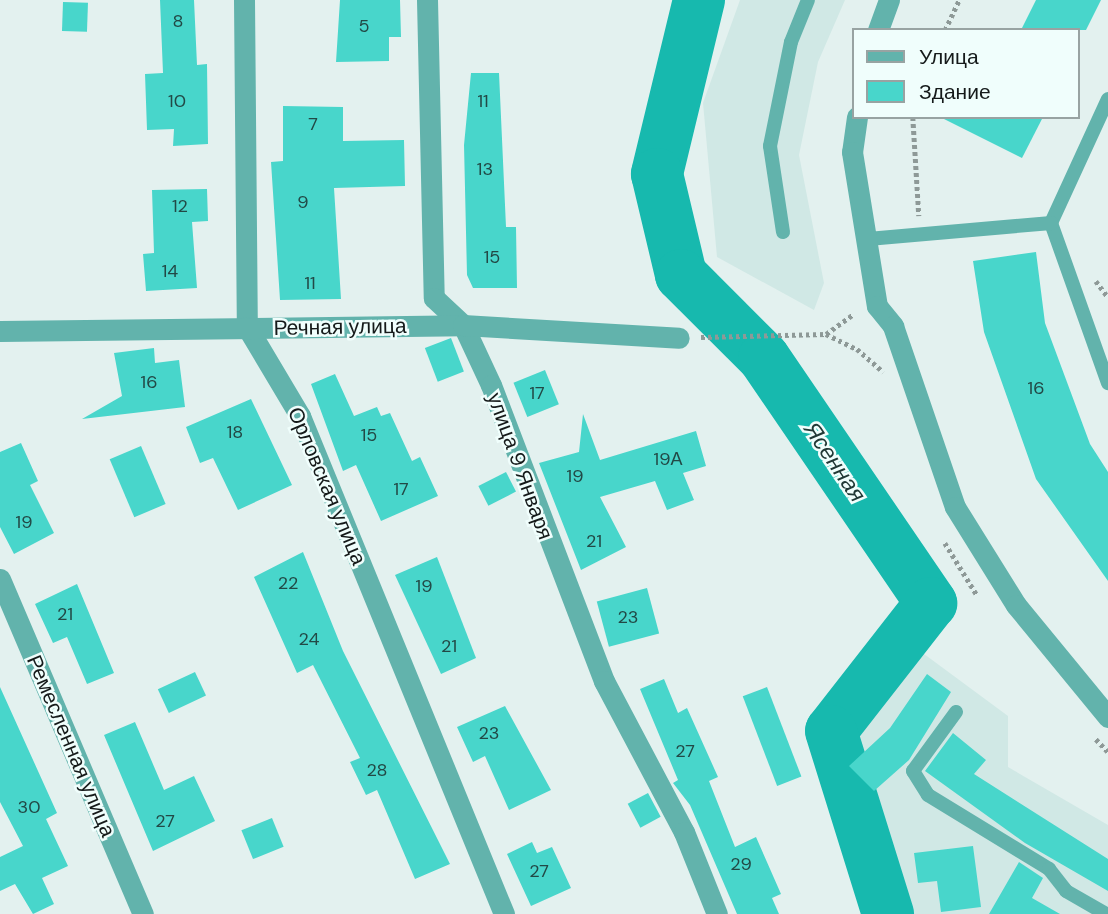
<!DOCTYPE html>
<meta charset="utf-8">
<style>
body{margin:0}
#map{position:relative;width:1108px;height:914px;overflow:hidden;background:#e3f1ef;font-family:"DM Sans",sans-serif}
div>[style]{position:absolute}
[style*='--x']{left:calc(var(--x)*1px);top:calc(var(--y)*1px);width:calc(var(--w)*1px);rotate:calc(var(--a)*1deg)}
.built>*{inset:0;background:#d0e8e5}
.river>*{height:52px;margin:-26px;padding:0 26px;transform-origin:26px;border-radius:26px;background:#17b9ae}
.building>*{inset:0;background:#48d6cb;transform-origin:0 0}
.path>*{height:4.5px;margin-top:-2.25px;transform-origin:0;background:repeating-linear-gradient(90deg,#8e9997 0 3.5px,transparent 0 7px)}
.service>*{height:14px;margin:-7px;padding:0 7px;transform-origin:7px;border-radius:7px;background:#62b3ac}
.minor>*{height:21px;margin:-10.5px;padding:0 10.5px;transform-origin:10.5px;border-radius:10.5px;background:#62b3ac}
span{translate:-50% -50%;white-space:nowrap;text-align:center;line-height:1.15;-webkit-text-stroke:5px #f0fefc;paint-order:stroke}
.number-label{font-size:18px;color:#224946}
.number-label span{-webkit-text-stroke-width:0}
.street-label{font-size:21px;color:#151a1a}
.water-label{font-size:23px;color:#213936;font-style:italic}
.legend{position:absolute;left:852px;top:28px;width:228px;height:91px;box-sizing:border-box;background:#f0fefc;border:2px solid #98a3a2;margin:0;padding:9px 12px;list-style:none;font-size:21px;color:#151a1a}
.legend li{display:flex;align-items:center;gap:14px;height:35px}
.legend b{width:35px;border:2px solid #98a3a2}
</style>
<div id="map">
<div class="built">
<div style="clip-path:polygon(740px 0,845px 0,818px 62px,799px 155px,824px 283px,814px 310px,717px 257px,703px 103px)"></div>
<div style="clip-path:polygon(920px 651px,1008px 716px,1008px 767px,1108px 825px,1108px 914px,901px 914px,829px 765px)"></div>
</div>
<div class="river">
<div style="--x:699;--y:0;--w:179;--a:103.6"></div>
<div style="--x:657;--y:174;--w:104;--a:76.6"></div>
<div style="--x:681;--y:275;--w:117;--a:45"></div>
<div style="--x:764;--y:358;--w:297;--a:55.7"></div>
<div style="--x:931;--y:603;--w:162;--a:128"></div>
<div style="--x:831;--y:731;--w:192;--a:72.7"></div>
</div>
<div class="building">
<div style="clip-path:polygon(160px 0,194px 0,197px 65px,207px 64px,208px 144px,173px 146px,174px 129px,147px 130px,145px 74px,163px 73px)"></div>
<div style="clip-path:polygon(340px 0,400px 0,401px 37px,389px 37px,389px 61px,336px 62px)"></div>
<div style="clip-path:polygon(1036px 0,1101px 0,1086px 30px,1021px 30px)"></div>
<div style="left:63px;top:2px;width:25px;height:29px;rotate:2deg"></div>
<div style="clip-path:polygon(471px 73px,499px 73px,506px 227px,516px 227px,517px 288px,473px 288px,467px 275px,464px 145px)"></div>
<div style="clip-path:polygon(283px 106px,343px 107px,343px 141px,404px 140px,405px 186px,334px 188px,341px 299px,280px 300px,271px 162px,283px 161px)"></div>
<div style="clip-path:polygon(940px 117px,1043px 117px,1022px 158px)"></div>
<div style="clip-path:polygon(207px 189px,208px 221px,192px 222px,197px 288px,146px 291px,143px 254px,154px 253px,152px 190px)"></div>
<div style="clip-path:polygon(1036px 252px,1045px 323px,1090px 444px,1108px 472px,1108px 581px,1036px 479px,984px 332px,973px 261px)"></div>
<div style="left:451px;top:338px;width:36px;height:28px;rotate:69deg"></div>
<div style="clip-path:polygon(154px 348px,155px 363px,179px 360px,185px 407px,82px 419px,122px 396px,114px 353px)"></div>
<div style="left:545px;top:370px;width:37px;height:34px;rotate:68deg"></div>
<div style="clip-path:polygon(335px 374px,354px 416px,377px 407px,381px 416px,390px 413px,412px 461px,420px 457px,438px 496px,381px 521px,356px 465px,343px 471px,311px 384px)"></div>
<div style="clip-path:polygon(251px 399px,292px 485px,238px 510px,213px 458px,200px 463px,186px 427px)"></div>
<div style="clip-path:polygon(583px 414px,600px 460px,696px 431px,706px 466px,683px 473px,694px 500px,667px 510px,655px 481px,600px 497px,626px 547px,581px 570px,539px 463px,579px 452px)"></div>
<div style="clip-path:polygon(21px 443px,38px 481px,30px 485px,54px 533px,14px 554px,0 527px,0 452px)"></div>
<div style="left:141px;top:446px;width:63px;height:34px;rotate:67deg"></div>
<div style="left:506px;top:472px;width:22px;height:31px;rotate:63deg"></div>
<div style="clip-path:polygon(303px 552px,343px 651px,450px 864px,415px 879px,377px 790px,366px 795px,350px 762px,360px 758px,313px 665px,297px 673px,254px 577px)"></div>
<div style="clip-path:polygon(437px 557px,476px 658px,441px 674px,395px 575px)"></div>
<div style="clip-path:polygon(77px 584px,114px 673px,87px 684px,67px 637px,53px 643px,35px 604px)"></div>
<div style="left:647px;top:588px;width:47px;height:52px;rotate:75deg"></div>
<div style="left:195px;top:672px;width:26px;height:41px;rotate:65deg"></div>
<div style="clip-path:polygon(927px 674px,951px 692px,909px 760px,874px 791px,849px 766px,890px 728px)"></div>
<div style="clip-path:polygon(664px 679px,678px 713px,687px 708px,718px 777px,709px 781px,735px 847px,756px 837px,781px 894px,772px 898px,779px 914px,737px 914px,690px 805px,673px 783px,678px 780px,640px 689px)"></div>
<div style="clip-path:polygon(0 687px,57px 813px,46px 819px,68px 866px,42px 878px,54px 904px,33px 914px,15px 884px,0 891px,0 857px,23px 846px,0 802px)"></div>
<div style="left:767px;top:687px;width:96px;height:26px;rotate:69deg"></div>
<div style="clip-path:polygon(505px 706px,551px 790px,509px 810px,485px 756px,473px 762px,457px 727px)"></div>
<div style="clip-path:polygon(135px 722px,164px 790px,194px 776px,215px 821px,153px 851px,104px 735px)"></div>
<div style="clip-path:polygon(953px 733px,986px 760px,974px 774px,1108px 859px,1108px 891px,1025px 843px,925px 771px)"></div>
<div style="left:648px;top:793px;width:27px;height:23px;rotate:62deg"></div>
<div style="left:272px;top:818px;width:31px;height:33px;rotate:68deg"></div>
<div style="clip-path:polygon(532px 842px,537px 853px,552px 847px,571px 888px,531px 906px,507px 854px)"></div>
<div style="clip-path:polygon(973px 846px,981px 907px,941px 912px,937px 881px,918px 883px,914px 853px)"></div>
<div style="clip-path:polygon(1019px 862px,1043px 878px,1032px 898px,1060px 914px,989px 914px)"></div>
</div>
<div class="path">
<div style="--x:945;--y:30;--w:33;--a:-65"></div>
<div style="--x:913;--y:117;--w:99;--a:86.5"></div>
<div style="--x:1096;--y:281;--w:20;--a:53"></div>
<div style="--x:826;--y:334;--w:34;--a:-36"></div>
<div style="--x:701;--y:337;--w:125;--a:-1.4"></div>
<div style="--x:826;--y:334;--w:34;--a:26"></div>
<div style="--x:857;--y:349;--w:35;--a:41"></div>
<div style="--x:945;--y:543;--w:61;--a:58.4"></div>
<div style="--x:1096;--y:739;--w:18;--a:47"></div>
</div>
<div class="service">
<div style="--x:1108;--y:99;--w:136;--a:114.7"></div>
<div style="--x:1051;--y:223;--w:170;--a:70.4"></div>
<div style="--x:783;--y:232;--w:87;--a:-98.6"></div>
<div style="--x:770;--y:146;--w:106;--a:-78.6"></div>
<div style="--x:791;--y:42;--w:45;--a:-68"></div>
<div style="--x:868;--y:239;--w:184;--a:-5"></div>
<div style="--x:956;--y:712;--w:73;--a:126.1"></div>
<div style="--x:913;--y:771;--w:28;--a:58"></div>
<div style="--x:928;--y:795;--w:142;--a:31.4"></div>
<div style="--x:1049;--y:869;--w:28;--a:52"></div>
<div style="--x:1066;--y:891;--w:46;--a:29.9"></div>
</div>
<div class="minor">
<div style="--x:244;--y:0;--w:327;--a:89.5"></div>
<div style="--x:247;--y:327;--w:104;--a:59.2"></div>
<div style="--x:300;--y:416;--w:538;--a:67.72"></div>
<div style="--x:427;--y:0;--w:298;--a:88.7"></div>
<div style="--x:434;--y:298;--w:40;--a:43"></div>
<div style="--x:463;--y:325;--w:66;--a:65"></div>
<div style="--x:491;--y:385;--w:317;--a:69.1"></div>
<div style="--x:604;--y:681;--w:171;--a:62.1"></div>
<div style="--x:684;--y:832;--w:88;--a:68.1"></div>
<div style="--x:878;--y:30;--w:32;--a:-70"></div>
<div style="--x:857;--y:117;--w:35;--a:98"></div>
<div style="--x:852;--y:152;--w:156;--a:80.8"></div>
<div style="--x:877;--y:306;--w:26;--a:51"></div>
<div style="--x:893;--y:326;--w:191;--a:71.1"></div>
<div style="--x:955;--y:507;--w:115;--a:58.1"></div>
<div style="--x:1016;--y:605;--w:145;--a:50.6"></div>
<div style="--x:0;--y:331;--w:463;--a:-0.7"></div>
<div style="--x:463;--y:325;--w:216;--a:3.4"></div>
<div style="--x:0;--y:579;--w:364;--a:66.9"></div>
</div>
<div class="number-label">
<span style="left:178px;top:21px">8</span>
<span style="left:364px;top:26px">5</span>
<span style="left:177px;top:101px">10</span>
<span style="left:483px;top:101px">11</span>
<span style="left:313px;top:124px">7</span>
<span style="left:485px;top:169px">13</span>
<span style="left:303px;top:202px">9</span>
<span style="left:180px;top:206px">12</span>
<span style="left:492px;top:257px">15</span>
<span style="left:170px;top:271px">14</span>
<span style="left:310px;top:283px">11</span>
<span style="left:149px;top:382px">16</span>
<span style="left:1036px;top:388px">16</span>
<span style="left:537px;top:393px">17</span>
<span style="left:235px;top:432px">18</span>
<span style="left:369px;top:435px">15</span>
<span style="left:668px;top:459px">19А</span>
<span style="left:575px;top:476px">19</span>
<span style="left:401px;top:489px">17</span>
<span style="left:24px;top:522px">19</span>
<span style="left:594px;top:541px">21</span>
<span style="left:288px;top:583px">22</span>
<span style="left:424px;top:586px">19</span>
<span style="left:65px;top:614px">21</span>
<span style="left:628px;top:617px">23</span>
<span style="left:309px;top:639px">24</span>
<span style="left:449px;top:646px">21</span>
<span style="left:489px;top:733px">23</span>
<span style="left:685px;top:751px">27</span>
<span style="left:377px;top:770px">28</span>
<span style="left:29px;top:807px">30</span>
<span style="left:165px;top:821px">27</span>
<span style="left:741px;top:864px">29</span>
<span style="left:539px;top:871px">27</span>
</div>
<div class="street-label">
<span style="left:340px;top:327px;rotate:-1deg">Речная улица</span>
<span style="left:520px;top:466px;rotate:70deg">улица 9 Января</span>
<span style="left:327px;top:486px;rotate:67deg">Орловская улица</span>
<span style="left:71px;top:746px;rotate:67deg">Ремесленная улица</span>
</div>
<div class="water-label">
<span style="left:835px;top:462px;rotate:56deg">Ясенная</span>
</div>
<ul class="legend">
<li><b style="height:9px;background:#62b3ac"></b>Улица</li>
<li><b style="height:19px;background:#48d6cb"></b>Здание</li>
</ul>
</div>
